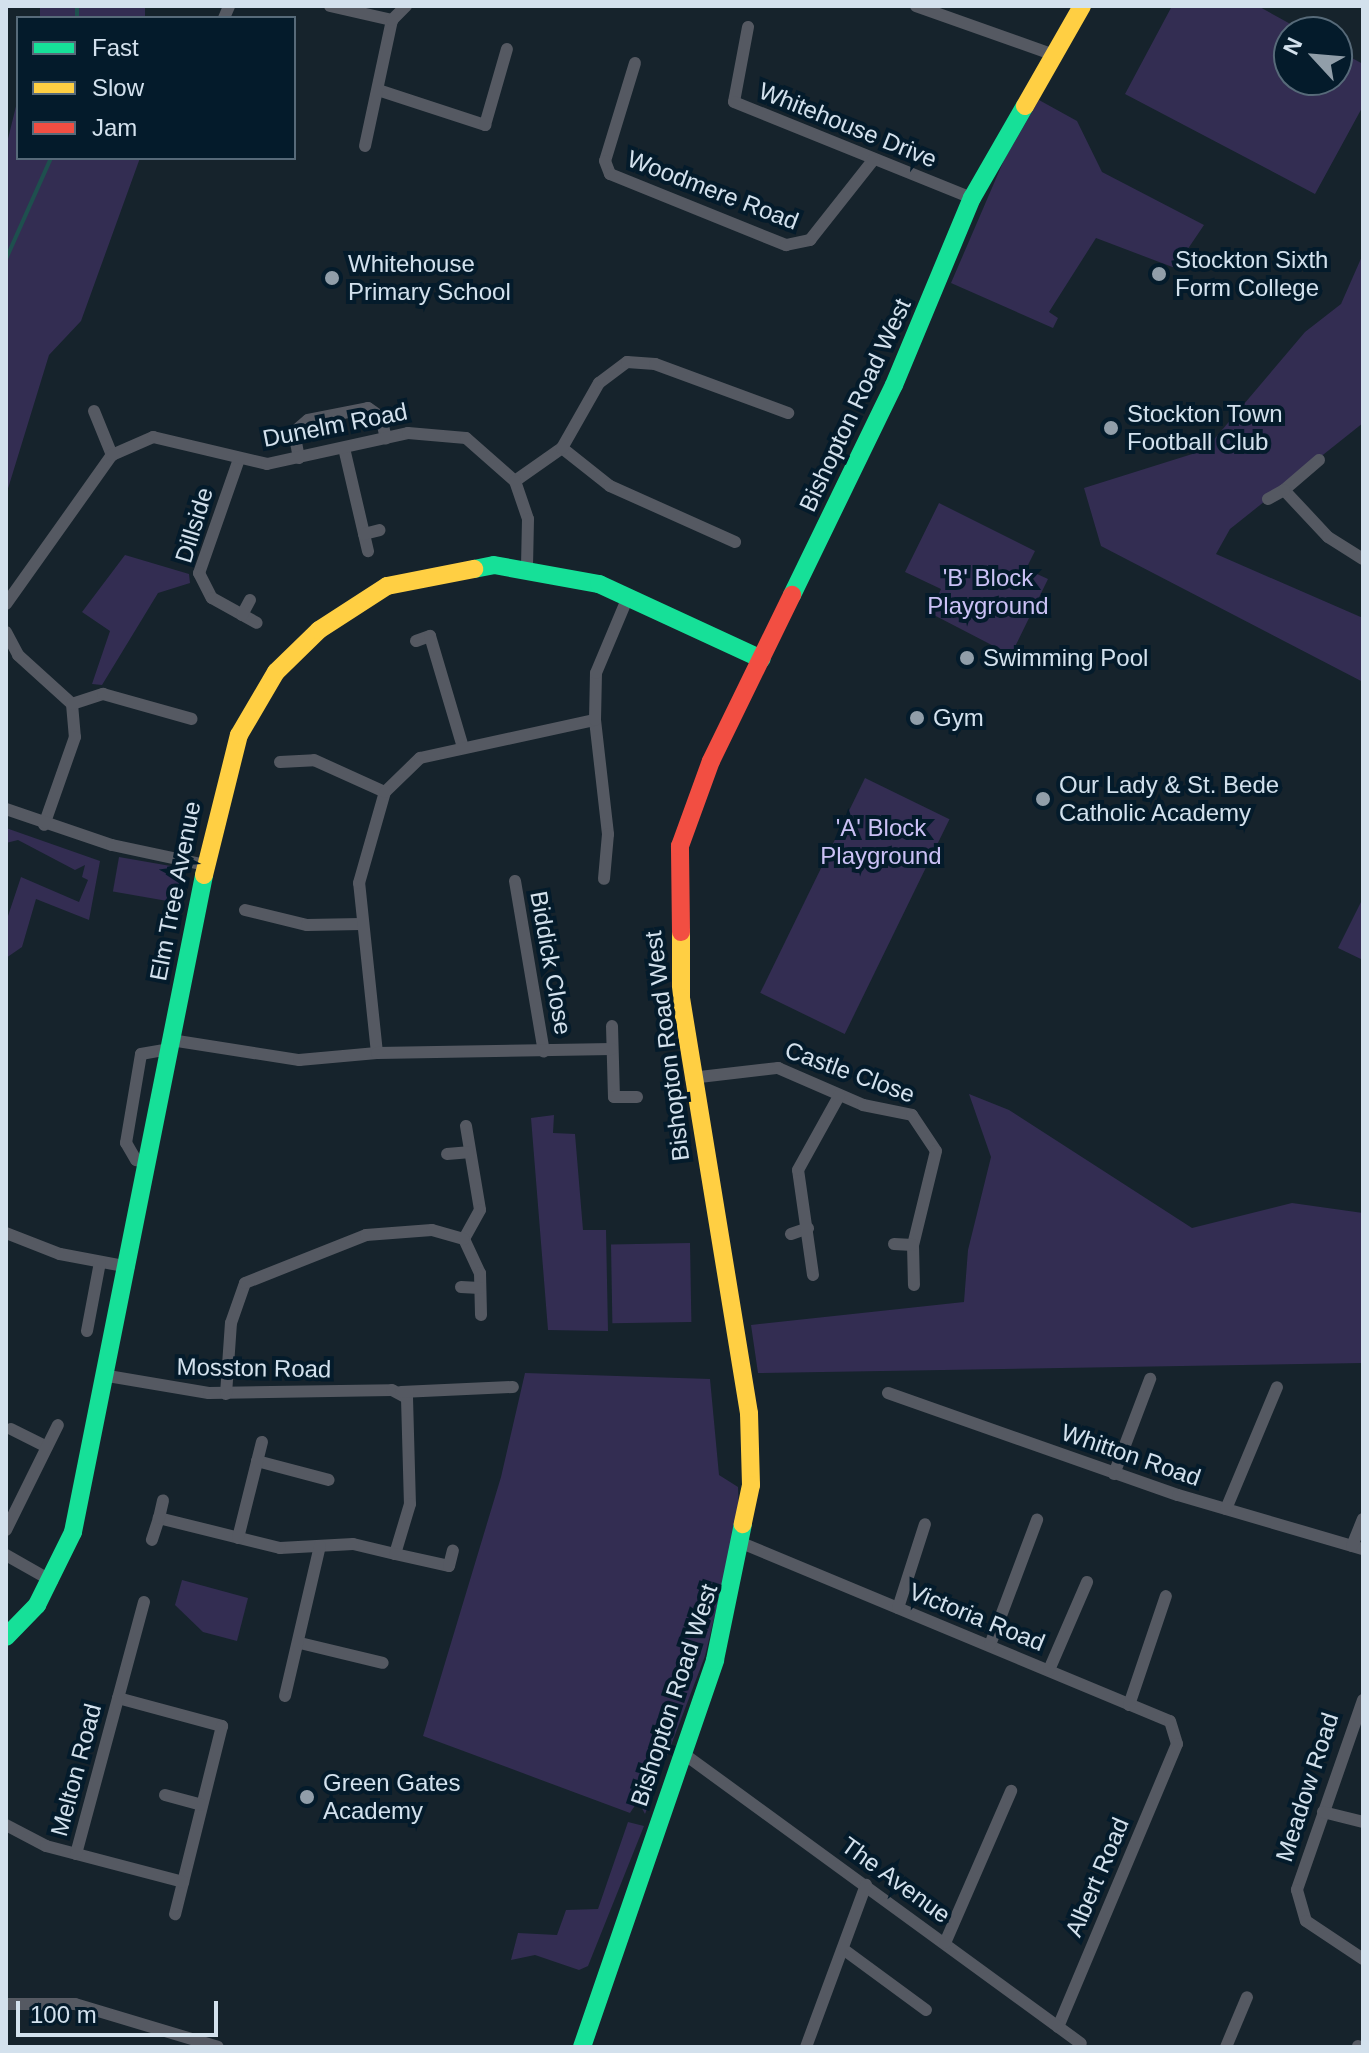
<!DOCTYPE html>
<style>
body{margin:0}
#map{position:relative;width:1369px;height:2053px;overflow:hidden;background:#16232c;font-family:Arial,sans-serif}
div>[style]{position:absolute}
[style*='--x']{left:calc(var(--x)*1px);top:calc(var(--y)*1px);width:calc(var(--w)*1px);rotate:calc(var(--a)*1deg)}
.green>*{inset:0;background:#332d52;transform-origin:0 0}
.stream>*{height:4px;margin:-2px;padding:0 2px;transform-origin:2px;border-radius:2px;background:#1e4f4e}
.street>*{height:12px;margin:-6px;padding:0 6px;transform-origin:6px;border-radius:6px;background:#555962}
.fast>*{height:18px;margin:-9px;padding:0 9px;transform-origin:9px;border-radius:9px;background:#16e098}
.slow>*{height:18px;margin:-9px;padding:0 9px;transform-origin:9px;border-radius:9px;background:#ffcf43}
.jam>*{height:18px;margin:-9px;padding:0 9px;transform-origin:9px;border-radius:9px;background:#f24e42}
.dots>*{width:22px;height:22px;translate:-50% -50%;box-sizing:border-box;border:4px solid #041b2b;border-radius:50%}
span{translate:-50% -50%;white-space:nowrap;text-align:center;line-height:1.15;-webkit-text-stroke:8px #041b2b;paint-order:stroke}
.street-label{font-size:24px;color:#d3e1ed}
.poi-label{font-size:24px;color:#d3e1ed}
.left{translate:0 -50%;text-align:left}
.park-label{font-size:24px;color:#cbc1f5}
.frame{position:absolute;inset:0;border:8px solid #d3e1ed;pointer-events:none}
.legend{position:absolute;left:16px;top:16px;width:280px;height:144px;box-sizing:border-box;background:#041b2b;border:2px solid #576a79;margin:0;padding:10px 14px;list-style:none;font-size:24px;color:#d3e1ed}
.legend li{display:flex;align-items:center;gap:16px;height:40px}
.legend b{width:40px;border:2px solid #576a79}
.north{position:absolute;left:1273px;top:16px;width:80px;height:80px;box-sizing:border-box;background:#041b2b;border:2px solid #576a79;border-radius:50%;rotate:296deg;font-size:22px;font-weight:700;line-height:32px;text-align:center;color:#d3e1ed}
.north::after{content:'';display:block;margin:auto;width:28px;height:36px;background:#919ea9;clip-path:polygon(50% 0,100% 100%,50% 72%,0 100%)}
.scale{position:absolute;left:16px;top:2001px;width:202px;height:36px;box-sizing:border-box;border:4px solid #d3e1ed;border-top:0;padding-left:10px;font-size:24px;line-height:28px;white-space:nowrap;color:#d3e1ed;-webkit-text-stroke:6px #041b2b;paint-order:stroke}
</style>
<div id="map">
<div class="green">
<div style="left:40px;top:6px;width:105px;height:12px"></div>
<div style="clip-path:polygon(1172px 6px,1258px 6px,1305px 32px,1289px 32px,1289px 80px,1337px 80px,1337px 50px,1363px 64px,1363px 106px,1315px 194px,1125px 94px)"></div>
<div style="clip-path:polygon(18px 98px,18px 158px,140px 158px,81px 321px,49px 355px,6px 495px,6px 147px)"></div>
<div style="clip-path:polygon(1039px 100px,1077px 121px,1102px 172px,1204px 225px,1175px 268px,1096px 238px,1049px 312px,1058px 318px,1053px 328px,951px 283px,1004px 160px)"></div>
<div style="clip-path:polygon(1363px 254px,1363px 423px,1230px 529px,1216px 554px,1363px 618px,1363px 682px,1101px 546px,1084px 488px,1205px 450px,1305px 332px,1341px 304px)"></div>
<div style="clip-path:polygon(939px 503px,1035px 551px,1026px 569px,1048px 579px,1011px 655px,930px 613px,941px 589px,905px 572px)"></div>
<div style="clip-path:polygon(125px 555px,189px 574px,190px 583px,158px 593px,102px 685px,92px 684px,110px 631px,82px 612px)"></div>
<div style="left:865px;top:778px;width:94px;height:239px;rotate:26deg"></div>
<div style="clip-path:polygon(6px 828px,100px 861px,89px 920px,36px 899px,22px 947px,6px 958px,6px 922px,21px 877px,79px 902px,88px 880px,82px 877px,85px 865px,75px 870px,18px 840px,6px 843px)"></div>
<div style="left:119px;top:857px;width:64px;height:35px;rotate:10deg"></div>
<div style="clip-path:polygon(1363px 898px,1363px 960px,1338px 948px)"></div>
<div style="clip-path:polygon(969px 1094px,1009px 1110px,1192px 1228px,1292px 1203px,1363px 1213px,1363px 1363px,758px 1373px,751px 1325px,964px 1302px,968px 1250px,991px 1157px)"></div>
<div style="clip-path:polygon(554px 1115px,553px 1133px,575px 1134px,583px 1230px,606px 1230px,608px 1331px,548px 1330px,531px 1118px)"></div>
<div style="left:690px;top:1243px;width:79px;height:79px;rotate:89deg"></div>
<div style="clip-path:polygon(525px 1373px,710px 1379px,719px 1475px,738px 1487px,739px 1515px,705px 1656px,645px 1814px,638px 1801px,630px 1813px,423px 1736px,501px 1477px)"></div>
<div style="clip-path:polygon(182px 1580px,248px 1598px,237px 1641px,203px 1632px,175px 1605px)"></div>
<div style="clip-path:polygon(628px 1822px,644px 1826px,588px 1966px,579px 1970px,535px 1955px,511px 1960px,518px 1933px,557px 1935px,566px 1910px,598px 1909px)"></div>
</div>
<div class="stream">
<div style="--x:77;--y:6;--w:12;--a:90"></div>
<div style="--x:6;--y:259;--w:111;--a:-66"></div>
<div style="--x:6;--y:273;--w:19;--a:90"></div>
</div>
<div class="street">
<div style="--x:330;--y:6;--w:64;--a:12.7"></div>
<div style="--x:916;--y:6;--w:141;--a:19.5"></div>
<div style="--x:224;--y:18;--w:13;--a:-67"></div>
<div style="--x:748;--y:27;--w:76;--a:100.6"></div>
<div style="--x:734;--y:102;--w:257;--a:22"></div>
<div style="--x:635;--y:63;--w:102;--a:107"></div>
<div style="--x:605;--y:161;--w:14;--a:69"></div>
<div style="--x:610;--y:174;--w:190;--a:22"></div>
<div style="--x:786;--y:245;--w:25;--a:-12"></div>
<div style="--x:810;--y:240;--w:103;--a:-51.7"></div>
<div style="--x:378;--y:90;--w:113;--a:18.1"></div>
<div style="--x:485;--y:125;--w:79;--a:-73.9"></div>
<div style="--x:365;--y:146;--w:129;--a:-77.9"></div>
<div style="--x:392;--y:20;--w:20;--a:-45"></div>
<div style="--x:94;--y:411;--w:48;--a:67.8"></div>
<div style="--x:344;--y:448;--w:106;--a:76.9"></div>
<div style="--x:562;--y:448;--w:61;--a:38.4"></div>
<div style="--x:610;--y:486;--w:137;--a:24.1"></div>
<div style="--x:299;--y:458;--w:26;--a:-101"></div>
<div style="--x:294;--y:432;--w:18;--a:-41"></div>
<div style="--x:308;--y:420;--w:61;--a:-11.3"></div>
<div style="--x:368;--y:408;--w:16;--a:35"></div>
<div style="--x:381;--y:417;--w:22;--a:77"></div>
<div style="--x:239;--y:459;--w:121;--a:109.3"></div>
<div style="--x:199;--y:573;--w:28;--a:63"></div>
<div style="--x:212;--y:598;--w:51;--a:29.1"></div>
<div style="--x:1319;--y:460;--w:46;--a:139.4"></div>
<div style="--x:1284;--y:490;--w:64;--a:46.9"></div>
<div style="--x:1328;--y:537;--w:41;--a:32.2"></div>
<div style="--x:515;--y:481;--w:57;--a:-35.1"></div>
<div style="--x:562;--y:448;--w:75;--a:-60.4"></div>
<div style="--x:599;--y:383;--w:35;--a:-37"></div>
<div style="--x:627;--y:362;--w:28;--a:4"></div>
<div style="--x:655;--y:364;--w:142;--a:20.2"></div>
<div style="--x:1268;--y:499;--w:18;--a:-29"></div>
<div style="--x:364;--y:534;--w:16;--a:-14"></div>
<div style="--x:6;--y:604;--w:183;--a:-54.6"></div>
<div style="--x:112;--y:455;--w:45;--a:-23.7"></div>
<div style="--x:153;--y:437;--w:117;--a:13.3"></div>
<div style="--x:267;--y:464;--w:144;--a:-12.4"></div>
<div style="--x:408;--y:433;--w:58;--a:4.9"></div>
<div style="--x:466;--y:438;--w:65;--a:41.3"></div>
<div style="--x:515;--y:481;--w:40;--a:71.1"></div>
<div style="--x:528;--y:519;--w:48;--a:91.2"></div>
<div style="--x:242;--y:615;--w:17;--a:-62"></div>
<div style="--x:6;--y:632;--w:26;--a:62"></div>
<div style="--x:18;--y:655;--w:73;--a:42.2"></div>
<div style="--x:72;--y:704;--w:33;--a:85"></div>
<div style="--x:75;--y:737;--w:93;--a:109.4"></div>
<div style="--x:416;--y:641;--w:15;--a:-20"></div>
<div style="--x:430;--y:636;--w:113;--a:73.5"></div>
<div style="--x:72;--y:704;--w:33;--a:-18"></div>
<div style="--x:103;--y:694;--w:92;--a:15.7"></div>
<div style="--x:595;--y:720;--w:115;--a:83.5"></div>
<div style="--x:608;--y:834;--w:45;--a:95.1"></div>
<div style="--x:280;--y:762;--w:34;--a:-3"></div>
<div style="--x:314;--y:760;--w:78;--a:24.3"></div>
<div style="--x:6;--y:809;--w:112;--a:18.8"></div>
<div style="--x:112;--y:845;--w:95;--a:12.1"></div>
<div style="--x:515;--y:881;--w:173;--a:80.4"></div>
<div style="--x:245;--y:910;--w:64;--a:13.6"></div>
<div style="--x:307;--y:925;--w:54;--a:-1.1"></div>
<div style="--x:612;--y:1026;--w:71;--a:88.4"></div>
<div style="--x:614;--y:1097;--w:23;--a:0"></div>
<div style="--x:171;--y:1040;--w:130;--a:8.9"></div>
<div style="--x:299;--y:1060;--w:78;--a:-5.1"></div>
<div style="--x:377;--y:1053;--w:171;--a:-96"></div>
<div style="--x:359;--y:883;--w:95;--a:-74.1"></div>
<div style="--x:385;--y:792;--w:49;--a:-44.2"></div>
<div style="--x:420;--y:758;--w:179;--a:-12.3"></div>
<div style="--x:595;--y:720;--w:47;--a:-88.8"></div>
<div style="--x:596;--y:673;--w:82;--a:-67.2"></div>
<div style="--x:377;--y:1053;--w:235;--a:-1"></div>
<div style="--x:691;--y:1078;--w:88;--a:-6.6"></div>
<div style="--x:778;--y:1068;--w:93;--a:23.5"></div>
<div style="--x:863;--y:1105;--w:50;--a:11.5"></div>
<div style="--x:912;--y:1115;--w:43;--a:56.3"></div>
<div style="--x:936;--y:1151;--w:97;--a:103.7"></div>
<div style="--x:913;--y:1245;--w:40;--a:88.6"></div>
<div style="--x:466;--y:1126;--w:85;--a:80.5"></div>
<div style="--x:480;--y:1210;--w:33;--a:119"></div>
<div style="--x:464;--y:1239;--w:38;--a:65"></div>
<div style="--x:480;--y:1273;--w:42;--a:88.6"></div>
<div style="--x:447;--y:1154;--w:21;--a:-5"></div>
<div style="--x:149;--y:1163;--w:13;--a:-167"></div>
<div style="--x:136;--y:1160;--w:20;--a:-120"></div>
<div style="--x:126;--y:1143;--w:90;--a:-80.4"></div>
<div style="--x:141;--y:1054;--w:28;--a:-10"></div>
<div style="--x:6;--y:1233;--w:58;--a:21.3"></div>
<div style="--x:60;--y:1254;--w:70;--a:10.7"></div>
<div style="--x:791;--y:1234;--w:18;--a:-19"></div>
<div style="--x:894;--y:1244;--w:19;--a:3"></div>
<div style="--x:813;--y:1275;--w:106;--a:-98.1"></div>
<div style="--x:798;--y:1170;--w:85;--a:-61"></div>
<div style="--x:461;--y:1287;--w:19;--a:3"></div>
<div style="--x:87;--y:1331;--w:70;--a:-79.3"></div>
<div style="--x:108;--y:1376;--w:102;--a:9.6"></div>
<div style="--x:209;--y:1393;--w:183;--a:-0.9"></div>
<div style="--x:392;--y:1390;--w:17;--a:28"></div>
<div style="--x:407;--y:1398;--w:106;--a:88.4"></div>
<div style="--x:410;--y:1504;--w:52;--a:106.7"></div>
<div style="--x:395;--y:1554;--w:43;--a:-166.6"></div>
<div style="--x:353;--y:1544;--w:73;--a:176.9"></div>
<div style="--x:280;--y:1548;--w:125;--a:-166.1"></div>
<div style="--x:159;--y:1518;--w:23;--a:108"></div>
<div style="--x:401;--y:1392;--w:112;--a:-2.6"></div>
<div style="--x:888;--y:1393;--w:307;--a:19.4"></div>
<div style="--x:1178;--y:1495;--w:193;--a:16.3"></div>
<div style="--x:226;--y:1394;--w:71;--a:-86"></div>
<div style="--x:231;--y:1323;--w:42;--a:-70.7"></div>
<div style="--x:245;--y:1283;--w:130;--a:-21.6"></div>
<div style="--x:366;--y:1235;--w:66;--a:-4.3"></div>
<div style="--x:432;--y:1230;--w:33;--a:16"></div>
<div style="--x:11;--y:1429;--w:40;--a:26.6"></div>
<div style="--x:257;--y:1461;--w:74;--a:14.8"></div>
<div style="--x:1114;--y:1474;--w:102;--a:-69.2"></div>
<div style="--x:1226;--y:1509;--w:132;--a:-67.3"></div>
<div style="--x:159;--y:1518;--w:18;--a:-77"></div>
<div style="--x:6;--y:1530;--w:117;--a:-63.7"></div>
<div style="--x:238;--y:1538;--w:99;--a:-76"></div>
<div style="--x:744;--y:1544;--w:461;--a:22.6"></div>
<div style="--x:1170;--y:1721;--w:24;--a:73"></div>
<div style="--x:1177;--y:1744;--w:307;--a:112.8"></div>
<div style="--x:1352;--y:1546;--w:29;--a:-68"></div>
<div style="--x:395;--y:1554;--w:55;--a:12.5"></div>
<div style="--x:449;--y:1566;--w:16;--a:-76"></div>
<div style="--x:6;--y:1555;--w:53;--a:29.5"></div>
<div style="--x:898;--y:1608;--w:88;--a:-72.2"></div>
<div style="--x:300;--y:1643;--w:85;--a:13.5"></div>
<div style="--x:990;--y:1645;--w:134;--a:-69.4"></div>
<div style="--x:1049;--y:1670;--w:96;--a:-66.6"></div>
<div style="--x:285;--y:1696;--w:154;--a:-76.9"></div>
<div style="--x:118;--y:1698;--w:108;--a:15.1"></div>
<div style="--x:222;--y:1726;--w:194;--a:104"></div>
<div style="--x:1363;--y:1700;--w:201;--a:109.2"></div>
<div style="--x:1297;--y:1890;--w:32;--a:74"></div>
<div style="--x:1306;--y:1921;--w:69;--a:33.7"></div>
<div style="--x:1129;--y:1705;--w:115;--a:-71.3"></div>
<div style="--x:684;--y:1754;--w:491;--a:36.1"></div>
<div style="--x:165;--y:1795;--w:38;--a:15"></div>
<div style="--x:1323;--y:1812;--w:41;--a:14"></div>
<div style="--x:6;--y:1825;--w:45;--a:27.7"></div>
<div style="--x:46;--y:1846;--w:142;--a:14.7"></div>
<div style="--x:76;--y:1854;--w:261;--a:-74.9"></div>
<div style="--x:945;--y:1943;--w:166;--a:-66.5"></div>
<div style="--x:843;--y:1949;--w:103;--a:36.3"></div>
<div style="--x:6;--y:2004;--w:69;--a:0"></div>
<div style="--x:75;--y:2004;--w:149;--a:16.7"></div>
<div style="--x:806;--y:2047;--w:173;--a:-69.7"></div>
<div style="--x:1226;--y:2047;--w:54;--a:-67.2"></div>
<div style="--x:1358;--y:2047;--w:1;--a:-90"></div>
</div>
<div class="fast">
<div style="--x:474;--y:569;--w:20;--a:-11"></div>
<div style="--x:494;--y:565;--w:107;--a:10.3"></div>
<div style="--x:599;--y:584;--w:179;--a:24.8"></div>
<div style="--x:792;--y:595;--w:233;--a:-64.1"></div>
<div style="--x:894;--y:385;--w:203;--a:-67.4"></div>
<div style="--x:972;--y:198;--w:106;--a:-60.1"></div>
<div style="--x:6;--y:1637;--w:45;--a:-45.9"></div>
<div style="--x:37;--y:1605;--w:81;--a:-63.7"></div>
<div style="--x:73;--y:1532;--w:670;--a:-78.72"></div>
<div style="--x:582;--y:2047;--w:409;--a:-71"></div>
<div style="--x:715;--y:1660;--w:139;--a:-78.4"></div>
</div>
<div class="slow">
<div style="--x:1025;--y:106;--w:115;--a:-60.3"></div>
<div style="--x:204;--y:875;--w:144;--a:-76"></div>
<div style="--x:239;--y:735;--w:73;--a:-59.6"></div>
<div style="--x:276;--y:672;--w:60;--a:-44.3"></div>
<div style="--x:319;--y:630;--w:81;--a:-32.9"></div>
<div style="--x:387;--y:586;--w:89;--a:-11.1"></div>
<div style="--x:681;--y:932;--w:66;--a:90"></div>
<div style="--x:681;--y:998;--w:421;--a:80.7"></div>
<div style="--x:749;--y:1413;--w:72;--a:88.4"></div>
<div style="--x:751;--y:1485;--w:40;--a:102"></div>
</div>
<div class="jam">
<div style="--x:681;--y:932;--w:86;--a:-90.7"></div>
<div style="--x:680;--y:846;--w:90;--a:-70"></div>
<div style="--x:711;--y:761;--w:185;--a:-64"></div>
</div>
<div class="dots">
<div style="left:1159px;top:274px;background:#919ea9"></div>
<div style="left:332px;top:278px;background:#919ea9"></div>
<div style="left:1111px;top:428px;background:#919ea9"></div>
<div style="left:967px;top:658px;background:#919ea9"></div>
<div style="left:917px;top:718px;background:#919ea9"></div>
<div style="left:1043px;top:799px;background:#919ea9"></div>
<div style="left:307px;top:1797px;background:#919ea9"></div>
</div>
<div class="street-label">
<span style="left:848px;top:125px;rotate:22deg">Whitehouse Drive</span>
<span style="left:713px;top:190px;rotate:21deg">Woodmere Road</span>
<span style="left:855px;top:405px;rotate:-65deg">Bishopton Road West</span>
<span style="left:335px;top:425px;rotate:-11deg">Dunelm Road</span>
<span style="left:194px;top:525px;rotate:-73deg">Dillside</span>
<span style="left:175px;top:891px;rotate:-79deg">Elm Tree Avenue</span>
<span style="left:551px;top:963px;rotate:80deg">Biddick Close</span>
<span style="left:667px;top:1046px;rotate:-97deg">Bishopton Road West</span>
<span style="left:850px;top:1072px;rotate:20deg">Castle Close</span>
<span style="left:254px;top:1368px;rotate:1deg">Mosston Road</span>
<span style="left:1131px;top:1455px;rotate:19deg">Whitton Road</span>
<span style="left:977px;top:1617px;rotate:22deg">Victoria Road</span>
<span style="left:674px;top:1695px;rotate:-72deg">Bishopton Road West</span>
<span style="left:76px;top:1770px;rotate:-75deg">Melton Road</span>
<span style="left:1307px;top:1787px;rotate:-72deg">Meadow Road</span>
<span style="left:1097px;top:1877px;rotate:-67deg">Albert Road</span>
<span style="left:896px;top:1880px;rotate:36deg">The Avenue</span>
</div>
<div class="poi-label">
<span class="left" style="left:1175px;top:274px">Stockton Sixth<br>Form College</span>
<span class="left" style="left:348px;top:278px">Whitehouse<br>Primary School</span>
<span class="left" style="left:1127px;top:428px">Stockton Town<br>Football Club</span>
<span class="left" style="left:983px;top:658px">Swimming Pool</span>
<span class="left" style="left:933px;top:718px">Gym</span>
<span class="left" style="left:1059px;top:799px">Our Lady &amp; St. Bede<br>Catholic Academy</span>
<span class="left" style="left:323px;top:1797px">Green Gates<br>Academy</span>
</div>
<div class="park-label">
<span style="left:988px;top:592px">'B' Block<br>Playground</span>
<span style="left:881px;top:842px">'A' Block<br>Playground</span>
</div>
<div class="frame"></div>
<ul class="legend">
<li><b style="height:10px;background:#16e098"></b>Fast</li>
<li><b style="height:10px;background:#ffcf43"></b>Slow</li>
<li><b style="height:10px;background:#f24e42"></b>Jam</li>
</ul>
<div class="north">N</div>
<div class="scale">100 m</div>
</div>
